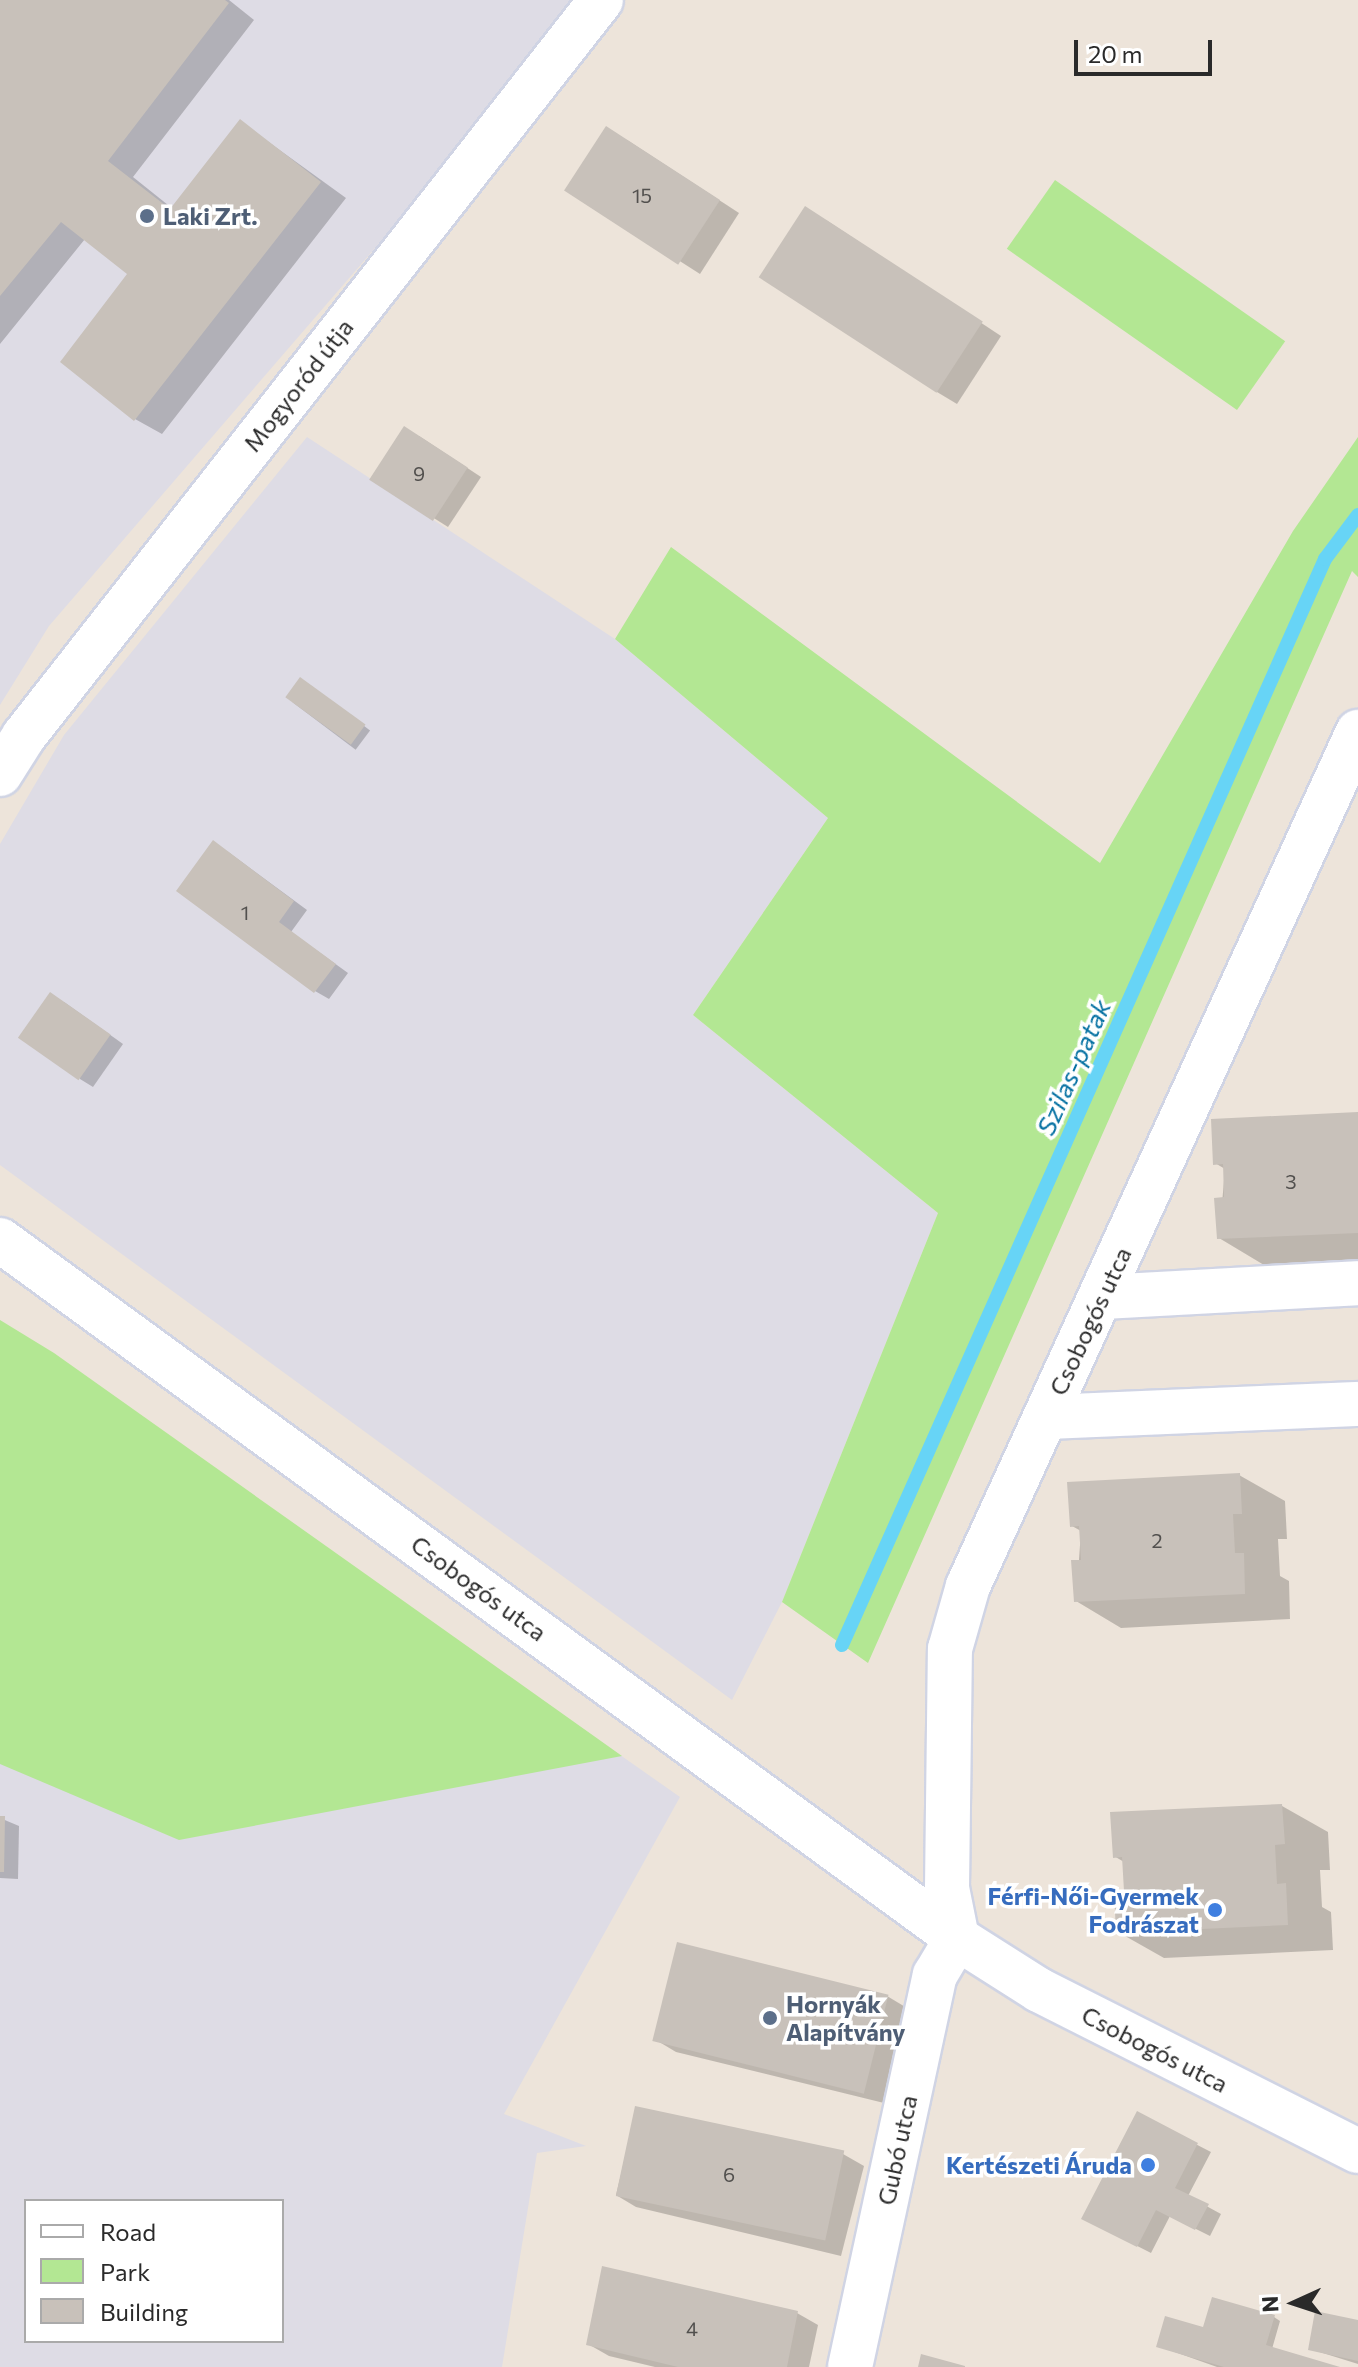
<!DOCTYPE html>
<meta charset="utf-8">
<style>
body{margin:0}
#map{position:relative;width:1358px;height:2367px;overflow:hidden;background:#ede4da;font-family:Commissioner,sans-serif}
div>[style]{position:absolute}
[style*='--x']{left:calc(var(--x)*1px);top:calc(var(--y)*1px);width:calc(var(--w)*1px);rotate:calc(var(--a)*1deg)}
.industrial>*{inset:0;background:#dedce5}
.green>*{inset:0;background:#b3e793;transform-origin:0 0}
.shadow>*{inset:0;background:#0003;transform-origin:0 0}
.stream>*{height:14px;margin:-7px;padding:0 7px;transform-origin:7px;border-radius:7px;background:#67d4f6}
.building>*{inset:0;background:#c8c1ba;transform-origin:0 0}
.roads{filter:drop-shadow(2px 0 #d0d4e4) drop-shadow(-2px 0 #d0d4e4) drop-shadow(0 2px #d0d4e4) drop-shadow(0 -2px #d0d4e4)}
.minor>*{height:44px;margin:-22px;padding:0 22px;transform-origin:22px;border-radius:22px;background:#fff}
.dots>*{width:22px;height:22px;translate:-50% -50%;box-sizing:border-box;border:4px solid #fff;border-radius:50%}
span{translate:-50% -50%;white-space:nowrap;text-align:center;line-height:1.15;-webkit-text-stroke:7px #fff;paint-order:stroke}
.number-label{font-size:20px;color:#52504e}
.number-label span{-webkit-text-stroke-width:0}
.service-label{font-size:24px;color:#4e5e75;font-weight:700}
.left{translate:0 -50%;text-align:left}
.street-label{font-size:24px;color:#2a2a2a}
.shop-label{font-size:24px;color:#366cbe;font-weight:700}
.right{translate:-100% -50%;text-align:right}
.water-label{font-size:26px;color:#0571a2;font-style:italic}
.legend{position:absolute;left:24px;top:2199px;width:260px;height:144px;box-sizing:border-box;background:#fff;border:2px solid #aaa;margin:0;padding:10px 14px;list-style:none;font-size:24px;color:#2a2a2a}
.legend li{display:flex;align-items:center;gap:16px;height:40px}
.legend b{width:40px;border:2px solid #aaa}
.north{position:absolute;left:1254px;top:2263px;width:80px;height:80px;-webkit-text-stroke:6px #fff;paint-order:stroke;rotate:267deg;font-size:22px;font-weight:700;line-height:32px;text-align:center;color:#2a2a2a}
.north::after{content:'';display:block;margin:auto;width:28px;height:36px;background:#2a2a2a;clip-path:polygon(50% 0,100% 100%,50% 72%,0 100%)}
.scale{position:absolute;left:1074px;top:40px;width:138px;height:36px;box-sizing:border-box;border:4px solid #2a2a2a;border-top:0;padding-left:10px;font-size:24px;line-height:28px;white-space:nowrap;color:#2a2a2a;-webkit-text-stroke:6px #fff;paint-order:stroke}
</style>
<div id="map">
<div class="industrial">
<div style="clip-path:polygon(0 0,589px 0,49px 626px,0 705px)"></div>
<div style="clip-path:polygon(307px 437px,615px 639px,828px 818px,693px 1015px,938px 1213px,782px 1602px,732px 1700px,0 1165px,0 844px,64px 735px)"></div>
<div style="clip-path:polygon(evenodd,0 1320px,680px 1797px,504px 2114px,586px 2146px,537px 2153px,502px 2367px,0 2367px,0 1320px,26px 2201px,282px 2201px,282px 2341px,26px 2341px,26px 2201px)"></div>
</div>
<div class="green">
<div style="left:1055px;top:180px;width:281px;height:84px;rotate:35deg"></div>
<div style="clip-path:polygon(1358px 437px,1358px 577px,1352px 571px,868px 1663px,782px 1602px,938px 1213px,693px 1015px,828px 818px,615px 639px,671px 547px,1100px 863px,1293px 531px)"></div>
<div style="clip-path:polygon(0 1320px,54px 1353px,622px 1756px,179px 1840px,0 1764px)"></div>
</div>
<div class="shadow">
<div style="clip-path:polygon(0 0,229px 0,254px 20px,133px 177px,173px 209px,241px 122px,346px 198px,162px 434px,135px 419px,130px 274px,85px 239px,0 344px)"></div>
<div style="clip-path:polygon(627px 140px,739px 213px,700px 274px,567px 189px)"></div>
<div style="clip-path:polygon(826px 220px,1001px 336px,957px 404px,937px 392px)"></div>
<div style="clip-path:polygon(419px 436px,481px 477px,448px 527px,372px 479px)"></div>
<div style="left:307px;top:683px;width:79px;height:24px;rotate:37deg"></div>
<div style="clip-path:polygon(227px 851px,307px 910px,291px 932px,348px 973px,329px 999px,315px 991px)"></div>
<div style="clip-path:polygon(64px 1002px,123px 1044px,93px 1087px,80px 1079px)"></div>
<div style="clip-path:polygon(1358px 1113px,1358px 1260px,1264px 1265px,1219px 1238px,1225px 1169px,1215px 1163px)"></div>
<div style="clip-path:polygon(1239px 1475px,1285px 1501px,1287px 1539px,1278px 1539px,1280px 1576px,1289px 1581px,1290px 1619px,1121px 1628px,1076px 1601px,1081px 1531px,1072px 1526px)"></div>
<div style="clip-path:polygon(1282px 1806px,1328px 1832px,1330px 1870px,1320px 1870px,1322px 1907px,1331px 1912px,1333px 1950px,1164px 1958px,1118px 1932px,1126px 1893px,1124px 1862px,1114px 1856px)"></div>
<div style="clip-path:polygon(0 1818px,19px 1826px,18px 1879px,0 1878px)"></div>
<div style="clip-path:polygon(887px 1996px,907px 2008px,884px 2103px,676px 2052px,656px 2040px)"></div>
<div style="clip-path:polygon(637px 2108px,843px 2154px,864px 2166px,841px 2256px,636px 2207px,616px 2195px)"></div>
<div style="clip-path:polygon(1137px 2114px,1211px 2152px,1188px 2196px,1221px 2214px,1210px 2236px,1170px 2216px,1151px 2253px,1098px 2226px)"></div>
<div style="clip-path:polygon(797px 2313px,818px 2325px,809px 2367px,655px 2367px,609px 2356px,588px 2344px)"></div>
<div style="clip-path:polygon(1274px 2317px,1280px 2321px,1272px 2349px,1337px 2367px,1217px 2367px,1158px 2346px,1204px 2329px)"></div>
<div style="clip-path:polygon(1358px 2322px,1358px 2364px,1310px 2349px)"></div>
</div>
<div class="stream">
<div style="--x:842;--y:1645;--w:1189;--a:-66.02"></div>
<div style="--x:1325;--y:559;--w:55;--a:-53.1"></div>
</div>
<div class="building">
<div style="clip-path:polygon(0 0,225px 0,229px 3px,108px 161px,170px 209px,240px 119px,321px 182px,134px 421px,60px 362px,127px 274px,61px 222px,0 296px)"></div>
<div style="left:606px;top:126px;width:136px;height:77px;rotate:33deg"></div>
<div style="left:805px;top:206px;width:212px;height:85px;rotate:33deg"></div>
<div style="left:404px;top:426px;width:76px;height:64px;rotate:33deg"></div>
<div style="left:300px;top:677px;width:81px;height:25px;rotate:36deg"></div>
<div style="clip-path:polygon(213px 840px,294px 901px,279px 922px,336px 964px,314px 993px,176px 891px)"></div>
<div style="left:50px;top:992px;width:74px;height:56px;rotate:35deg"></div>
<div style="clip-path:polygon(1358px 1112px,1358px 1233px,1217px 1239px,1214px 1198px,1224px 1197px,1223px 1164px,1213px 1165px,1211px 1119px)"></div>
<div style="clip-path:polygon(1240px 1473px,1242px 1514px,1233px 1514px,1235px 1553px,1244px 1553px,1245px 1594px,1074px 1602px,1071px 1560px,1081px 1560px,1079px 1526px,1070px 1527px,1067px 1482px)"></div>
<div style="clip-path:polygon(1282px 1804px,1285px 1844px,1275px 1845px,1277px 1884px,1286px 1883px,1288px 1925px,1116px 1933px,1114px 1891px,1124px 1891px,1122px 1857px,1113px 1858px,1110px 1812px)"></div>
<div style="clip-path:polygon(0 1816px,5px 1816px,4px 1872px,0 1872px)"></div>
<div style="left:677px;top:1942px;width:218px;height:102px;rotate:14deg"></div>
<div style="left:635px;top:2106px;width:214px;height:92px;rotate:12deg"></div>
<div style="clip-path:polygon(1137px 2111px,1198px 2143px,1175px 2188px,1209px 2204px,1195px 2230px,1156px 2210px,1137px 2247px,1081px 2219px)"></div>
<div style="clip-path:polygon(602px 2266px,798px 2311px,787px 2367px,678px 2367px,586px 2345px)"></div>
<div style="clip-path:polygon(1212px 2297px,1275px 2315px,1266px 2345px,1340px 2367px,1224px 2367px,1156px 2347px,1165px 2316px,1203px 2327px)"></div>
<div style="clip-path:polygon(1315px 2311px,1358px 2320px,1358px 2361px,1308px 2350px)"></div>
<div style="clip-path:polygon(921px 2354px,965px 2366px,965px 2367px,918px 2367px)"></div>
</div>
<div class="roads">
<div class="minor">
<div style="--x:0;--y:774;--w:45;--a:-57.7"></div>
<div style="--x:24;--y:736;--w:935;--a:-51.9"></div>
<div style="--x:0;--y:1240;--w:1185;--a:36.11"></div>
<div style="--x:957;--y:1938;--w:97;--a:32.4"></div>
<div style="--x:1039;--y:1990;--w:357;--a:26.8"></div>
<div style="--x:1102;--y:1297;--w:256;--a:-3.1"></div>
<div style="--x:1046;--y:1417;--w:312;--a:-2.4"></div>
<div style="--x:957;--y:1938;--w:51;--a:-101.3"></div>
<div style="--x:947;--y:1888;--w:239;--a:-89.3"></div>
<div style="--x:950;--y:1649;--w:66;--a:-74.1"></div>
<div style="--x:968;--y:1586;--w:939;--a:-65.46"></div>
<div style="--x:850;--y:2367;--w:401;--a:-77.8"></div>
<div style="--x:935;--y:1975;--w:43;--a:-59.3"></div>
</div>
</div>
<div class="dots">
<div style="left:147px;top:216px;background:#5c6f8a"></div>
<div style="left:1215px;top:1910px;background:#3f7fe0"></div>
<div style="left:770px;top:2018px;background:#5c6f8a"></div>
<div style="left:1148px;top:2165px;background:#3f7fe0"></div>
</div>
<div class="number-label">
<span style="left:642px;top:195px">15</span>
<span style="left:419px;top:473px">9</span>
<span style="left:245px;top:912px">1</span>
<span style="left:1291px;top:1181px">3</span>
<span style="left:1157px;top:1540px">2</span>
<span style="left:729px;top:2174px">6</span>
<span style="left:692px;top:2328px">4</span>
</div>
<div class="service-label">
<span class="left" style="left:163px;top:216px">Laki Zrt.</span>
<span class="left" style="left:786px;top:2018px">Hornyák<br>Alapítvány</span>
</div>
<div class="street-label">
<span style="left:298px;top:385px;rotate:-52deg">Mogyoród útja</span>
<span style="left:1090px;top:1321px;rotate:-65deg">Csobogós utca</span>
<span style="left:479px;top:1588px;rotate:36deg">Csobogós utca</span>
<span style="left:1155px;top:2049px;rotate:27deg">Csobogós utca</span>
<span style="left:897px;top:2150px;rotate:-78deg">Gubó utca</span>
</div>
<div class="shop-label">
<span class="right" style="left:1199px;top:1910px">Férfi-Női-Gyermek<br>Fodrászat</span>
<span class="right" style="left:1132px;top:2165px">Kertészeti Áruda</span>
</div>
<div class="water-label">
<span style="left:1073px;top:1067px;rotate:-66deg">Szilas-patak</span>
</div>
<ul class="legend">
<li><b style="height:10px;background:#fff"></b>Road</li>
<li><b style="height:22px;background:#b3e793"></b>Park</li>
<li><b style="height:22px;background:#c8c1ba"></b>Building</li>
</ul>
<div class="north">N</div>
<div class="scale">20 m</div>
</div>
